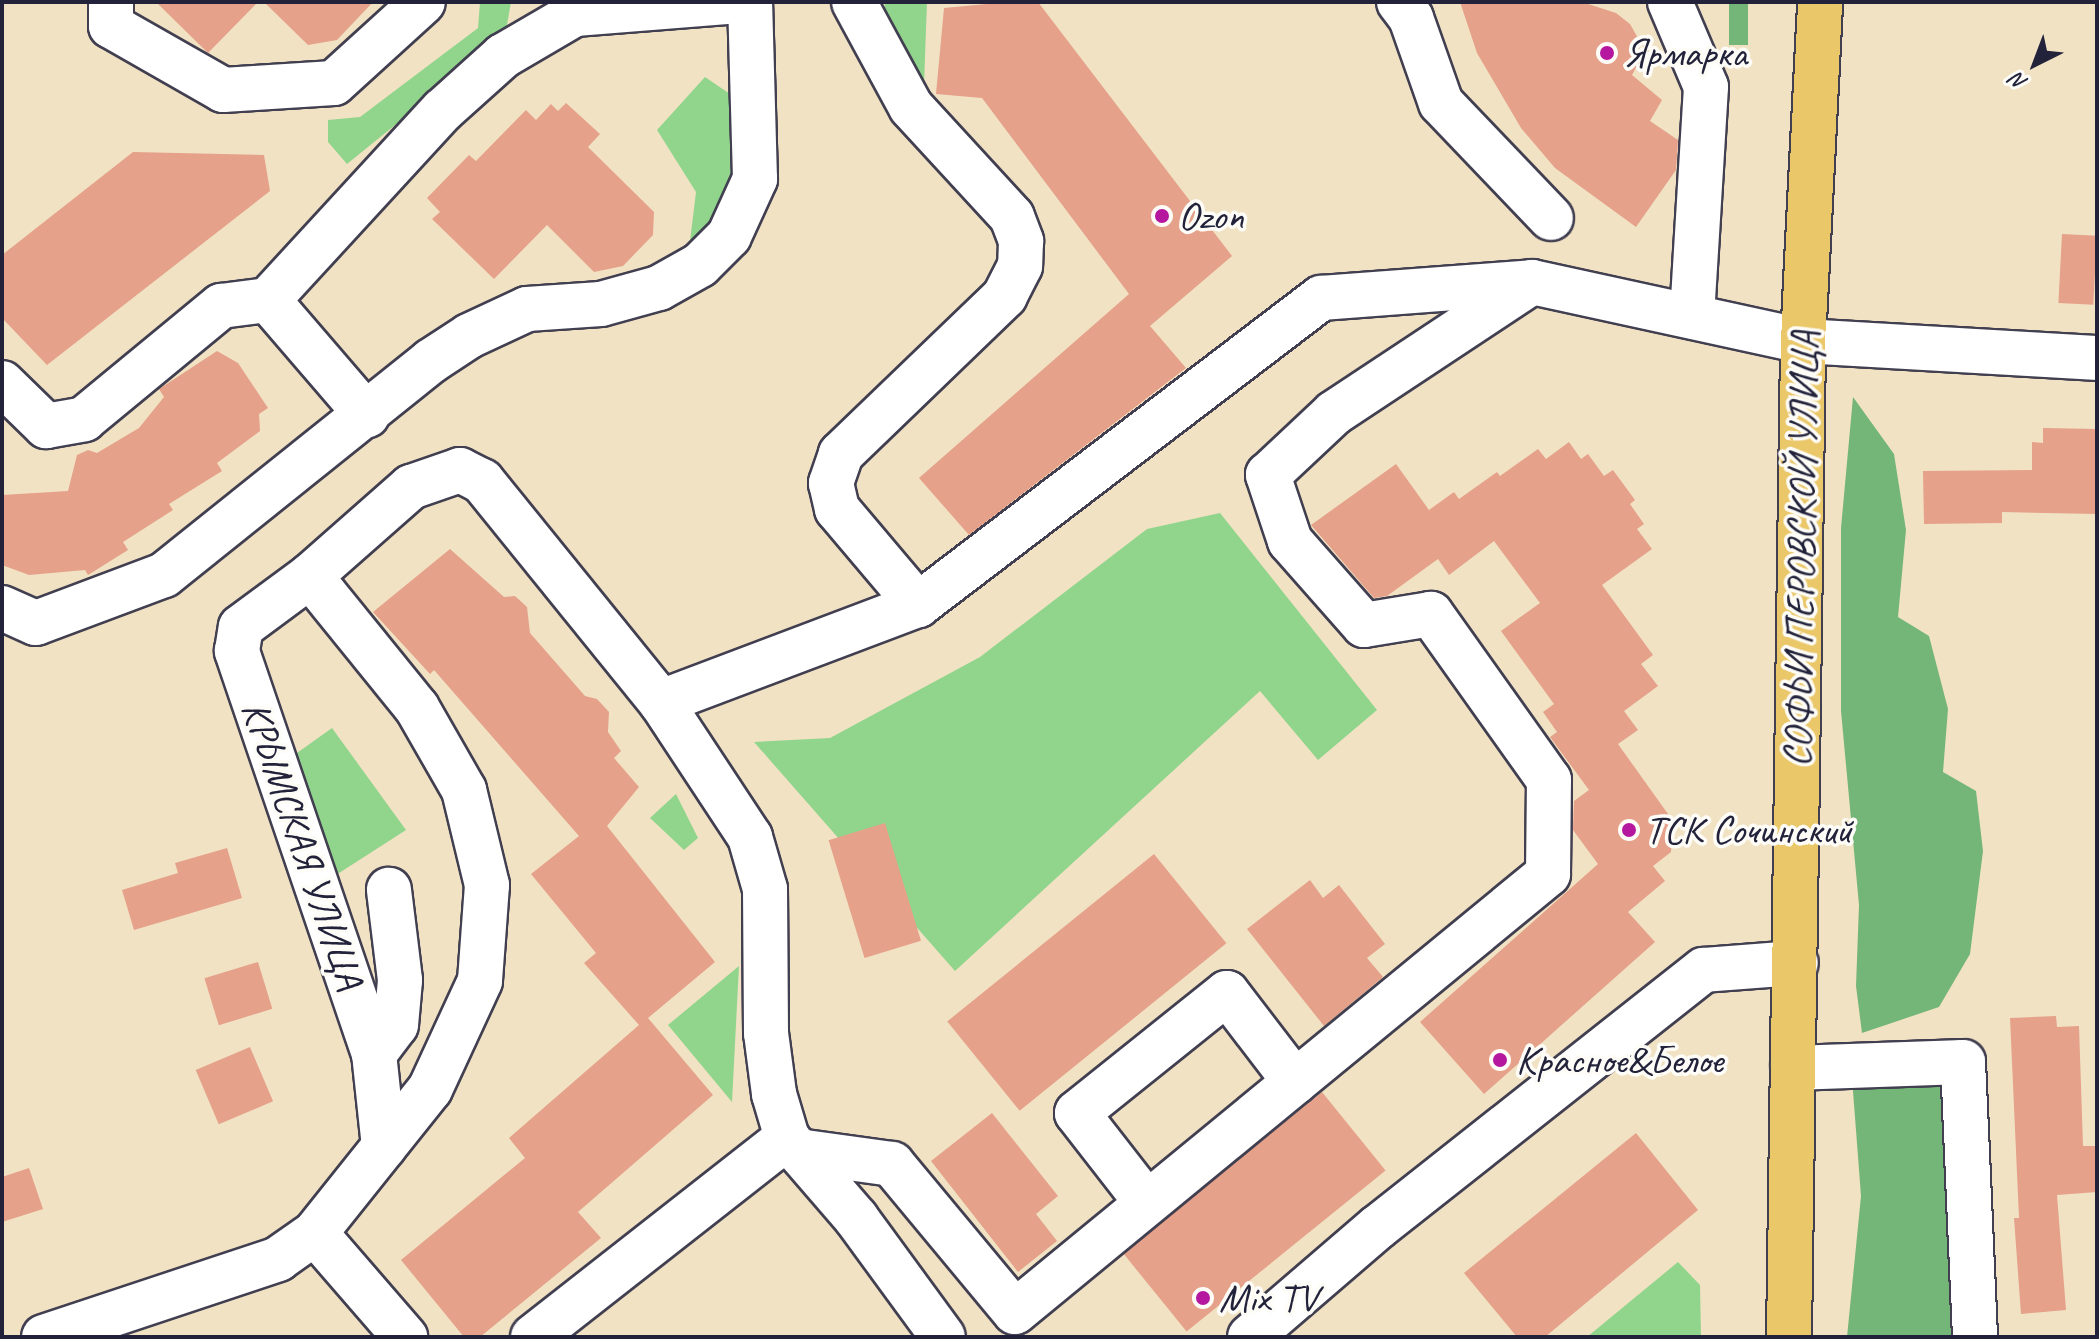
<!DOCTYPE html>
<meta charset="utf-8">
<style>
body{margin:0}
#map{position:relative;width:2099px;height:1339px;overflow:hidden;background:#f1e2c4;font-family:Caveat,sans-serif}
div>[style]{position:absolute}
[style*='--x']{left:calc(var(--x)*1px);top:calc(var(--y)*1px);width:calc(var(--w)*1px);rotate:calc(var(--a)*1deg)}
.green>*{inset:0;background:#91d58d}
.forest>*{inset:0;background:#74b678;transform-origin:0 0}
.building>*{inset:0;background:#e5a189;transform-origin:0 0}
.roads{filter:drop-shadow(2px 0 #413f50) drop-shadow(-2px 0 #413f50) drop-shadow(0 2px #413f50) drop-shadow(0 -2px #413f50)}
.minor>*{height:44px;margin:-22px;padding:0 22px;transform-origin:22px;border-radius:22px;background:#fff}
.major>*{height:44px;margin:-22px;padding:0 22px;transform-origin:22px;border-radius:22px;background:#eac769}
.dots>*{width:22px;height:22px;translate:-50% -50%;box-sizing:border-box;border:4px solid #fdfcf7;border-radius:50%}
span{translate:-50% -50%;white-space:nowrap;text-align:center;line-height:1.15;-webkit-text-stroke:7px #fdfcf7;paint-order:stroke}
.poi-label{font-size:40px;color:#22223b}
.left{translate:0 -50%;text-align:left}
.street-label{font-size:40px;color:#22223b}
.frame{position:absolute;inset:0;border:4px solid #22223b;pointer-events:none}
.north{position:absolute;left:1995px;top:24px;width:80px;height:80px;-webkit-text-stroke:6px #fdfcf7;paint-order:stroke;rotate:222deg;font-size:22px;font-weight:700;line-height:32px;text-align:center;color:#22223b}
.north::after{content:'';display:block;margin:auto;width:28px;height:36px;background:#22223b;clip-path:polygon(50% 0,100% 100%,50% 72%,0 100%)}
</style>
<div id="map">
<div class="green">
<div style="clip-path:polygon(480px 2px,511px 2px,505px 36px,347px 164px,328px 142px,328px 120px,360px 117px,478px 28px)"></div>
<div style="clip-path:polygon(885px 2px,927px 2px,924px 85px,884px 23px)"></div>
<div style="clip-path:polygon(705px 77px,733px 96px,735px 208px,689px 249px,696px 192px,657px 130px)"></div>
<div style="clip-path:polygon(1220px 513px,1377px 710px,1318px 760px,1260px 691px,955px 971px,754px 742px,830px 738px,980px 657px,1147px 529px)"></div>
<div style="clip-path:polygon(332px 728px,406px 830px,336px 875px,283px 763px)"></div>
<div style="clip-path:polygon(676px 794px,698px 838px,684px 850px,650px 818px)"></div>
<div style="clip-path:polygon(739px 966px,732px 1102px,668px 1025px)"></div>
<div style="clip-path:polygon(1678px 1262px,1700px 1285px,1701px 1337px,1587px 1337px)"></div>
</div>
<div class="forest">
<div style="left:1729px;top:2px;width:19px;height:43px"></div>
<div style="clip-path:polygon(1853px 397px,1894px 454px,1906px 530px,1898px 617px,1929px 636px,1948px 709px,1943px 772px,1976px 791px,1983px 851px,1970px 954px,1939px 1007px,1862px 1033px,1856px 986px,1859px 905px,1841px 711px,1841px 528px)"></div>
<div style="clip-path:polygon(1852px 1078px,1941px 1084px,1950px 1136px,1960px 1337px,1847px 1337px,1861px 1196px)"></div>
</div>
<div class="building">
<div style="clip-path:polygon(156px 2px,258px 2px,208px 53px)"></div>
<div style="clip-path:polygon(264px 2px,373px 2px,337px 40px,308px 45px)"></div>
<div style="clip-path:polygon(1008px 2px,1038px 2px,1232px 256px,1150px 326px,1186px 368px,969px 535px,919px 478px,1129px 294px,982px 98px,936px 94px,944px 8px)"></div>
<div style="clip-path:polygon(1460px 2px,1582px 2px,1616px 13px,1630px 24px,1639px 40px,1640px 60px,1632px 75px,1662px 100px,1650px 121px,1678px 140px,1676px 170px,1636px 227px,1555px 168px,1521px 128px,1477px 53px)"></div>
<div style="clip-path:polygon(566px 103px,600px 134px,588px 147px,654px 212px,653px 235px,623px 266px,594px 272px,547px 225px,494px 279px,432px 219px,440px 212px,427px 198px,469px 155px,476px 161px,526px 110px,536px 120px,551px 104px,558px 111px)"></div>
<div style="clip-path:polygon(133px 152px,264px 155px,270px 191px,47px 365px,2px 318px,2px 255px)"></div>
<div style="left:2062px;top:234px;width:35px;height:69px;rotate:3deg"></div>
<div style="clip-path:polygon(217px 351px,238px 363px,268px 408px,259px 414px,260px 431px,217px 463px,222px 471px,169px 504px,173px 510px,123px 542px,128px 550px,88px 575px,85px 570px,29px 575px,2px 565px,2px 495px,68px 491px,77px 455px,88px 450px,97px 453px,139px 428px,164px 397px,159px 389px)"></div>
<div style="clip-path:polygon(2043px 428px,2097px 429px,2097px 514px,2002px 512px,2002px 523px,1924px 524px,1923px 471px,2032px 470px,2032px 442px,2043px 443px)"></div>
<div style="clip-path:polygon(1569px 442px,1581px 459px,1588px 454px,1604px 476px,1613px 470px,1635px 500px,1630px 504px,1644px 524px,1637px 529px,1652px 549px,1602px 585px,1653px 655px,1641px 664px,1658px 686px,1624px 711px,1638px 730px,1618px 744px,1673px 821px,1671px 852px,1653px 866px,1665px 881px,1628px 912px,1655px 942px,1484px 1094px,1420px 1022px,1598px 864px,1573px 830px,1574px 801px,1589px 790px,1550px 737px,1557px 732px,1543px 712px,1554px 704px,1501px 631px,1540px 603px,1494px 541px,1449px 575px,1438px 559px,1387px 596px,1374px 598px,1311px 525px,1396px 464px,1429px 510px,1454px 492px,1459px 499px,1497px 472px,1500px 476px,1538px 449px,1546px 459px)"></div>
<div style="clip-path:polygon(450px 549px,504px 597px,515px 596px,527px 607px,530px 633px,585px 696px,597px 699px,609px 712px,608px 732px,621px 751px,614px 758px,639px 787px,607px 826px,715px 962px,648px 1018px,713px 1095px,578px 1212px,601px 1238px,480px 1337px,464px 1337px,401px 1260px,525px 1158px,509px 1138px,639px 1025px,584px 963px,596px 953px,531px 874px,579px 836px,434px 670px,430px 674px,373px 612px)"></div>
<div style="left:885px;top:823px;width:123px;height:59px;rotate:73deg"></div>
<div style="clip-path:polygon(227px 848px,242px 898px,134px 930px,122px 890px,178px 873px,175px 863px)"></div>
<div style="left:1154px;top:854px;width:115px;height:266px;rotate:51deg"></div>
<div style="clip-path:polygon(1310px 880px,1323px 898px,1339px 885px,1385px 944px,1367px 958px,1383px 977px,1324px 1026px,1247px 929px)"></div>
<div style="left:258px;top:962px;width:49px;height:56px;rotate:73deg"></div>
<div style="clip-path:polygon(2056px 1016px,2057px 1027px,2079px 1026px,2083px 1146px,2097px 1146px,2097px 1192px,2057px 1195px,2066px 1310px,2021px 1314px,2014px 1218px,2019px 1218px,2010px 1018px)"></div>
<div style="left:250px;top:1047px;width:59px;height:59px;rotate:67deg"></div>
<div style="left:1322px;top:1092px;width:101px;height:256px;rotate:51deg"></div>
<div style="clip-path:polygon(992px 1113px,1058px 1196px,1036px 1214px,1057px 1241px,1018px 1272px,931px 1161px)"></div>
<div style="clip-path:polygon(1636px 1133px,1698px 1210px,1545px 1337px,1517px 1337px,1464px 1273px)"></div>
<div style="clip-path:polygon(29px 1168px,43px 1209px,2px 1222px,2px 1177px)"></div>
</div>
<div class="roads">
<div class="minor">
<div style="--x:111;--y:2;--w:24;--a:90"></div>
<div style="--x:111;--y:26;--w:129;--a:29.7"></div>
<div style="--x:223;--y:90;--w:111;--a:-3.6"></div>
<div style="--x:334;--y:83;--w:120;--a:-42.3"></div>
<div style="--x:854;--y:2;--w:119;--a:61.5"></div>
<div style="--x:911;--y:107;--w:149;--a:47.4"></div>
<div style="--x:1012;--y:217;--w:26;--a:69"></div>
<div style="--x:1021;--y:241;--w:25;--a:92"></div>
<div style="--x:1020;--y:266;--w:34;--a:117"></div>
<div style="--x:1005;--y:296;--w:228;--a:136.1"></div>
<div style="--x:841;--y:454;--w:31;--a:109"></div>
<div style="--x:831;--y:483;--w:27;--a:77"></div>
<div style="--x:837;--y:509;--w:126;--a:49.8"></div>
<div style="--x:1399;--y:2;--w:20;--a:53"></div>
<div style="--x:1411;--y:18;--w:90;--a:70.6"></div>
<div style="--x:1441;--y:103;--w:159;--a:46.3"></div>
<div style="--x:1670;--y:2;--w:92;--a:67"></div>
<div style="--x:1706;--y:87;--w:230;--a:93.5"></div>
<div style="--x:268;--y:300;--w:258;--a:-47.4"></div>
<div style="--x:443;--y:110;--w:81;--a:-42"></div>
<div style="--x:503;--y:56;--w:83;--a:-30.3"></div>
<div style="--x:575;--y:14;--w:152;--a:-4.5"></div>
<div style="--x:2;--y:383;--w:62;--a:44.3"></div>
<div style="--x:46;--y:426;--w:39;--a:-10"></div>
<div style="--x:84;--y:419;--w:178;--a:-39.5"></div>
<div style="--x:221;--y:306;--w:47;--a:-7.3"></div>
<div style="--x:268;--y:300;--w:152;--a:49.3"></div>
<div style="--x:310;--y:576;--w:170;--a:51"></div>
<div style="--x:417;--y:708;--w:95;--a:60.2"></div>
<div style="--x:464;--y:790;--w:98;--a:76.4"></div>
<div style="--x:487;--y:885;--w:96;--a:94.2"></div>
<div style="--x:480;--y:981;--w:119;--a:114.8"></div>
<div style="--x:430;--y:1089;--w:184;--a:128.6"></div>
<div style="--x:315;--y:1233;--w:138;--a:49.1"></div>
<div style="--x:2;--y:608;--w:37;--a:24"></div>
<div style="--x:36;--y:623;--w:137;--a:-20.6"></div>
<div style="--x:164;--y:575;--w:342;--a:-38.7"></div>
<div style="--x:431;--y:361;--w:45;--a:-33.3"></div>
<div style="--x:469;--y:336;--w:64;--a:-25"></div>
<div style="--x:527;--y:309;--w:74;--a:-3.9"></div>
<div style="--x:601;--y:304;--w:60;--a:-15.4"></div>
<div style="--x:659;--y:288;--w:47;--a:-29.3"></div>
<div style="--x:700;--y:265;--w:41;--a:-45"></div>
<div style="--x:729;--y:236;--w:63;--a:-65.5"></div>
<div style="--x:755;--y:179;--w:177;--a:-91.6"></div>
<div style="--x:661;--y:702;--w:275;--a:-20.7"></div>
<div style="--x:918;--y:605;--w:507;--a:-37.3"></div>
<div style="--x:1321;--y:298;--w:212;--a:-4.3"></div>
<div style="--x:1532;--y:282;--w:277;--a:12.3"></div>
<div style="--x:1803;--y:341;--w:294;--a:3.3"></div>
<div style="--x:374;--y:1054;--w:36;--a:-53"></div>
<div style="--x:396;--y:1025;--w:45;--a:-84.9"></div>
<div style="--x:400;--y:980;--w:91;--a:-97"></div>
<div style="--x:1793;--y:1068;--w:170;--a:-2"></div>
<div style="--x:1963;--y:1062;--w:275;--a:87.5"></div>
<div style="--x:384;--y:1147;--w:94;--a:-96.1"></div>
<div style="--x:374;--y:1054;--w:426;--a:-108.8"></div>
<div style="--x:237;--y:651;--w:24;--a:-81"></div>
<div style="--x:241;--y:627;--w:86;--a:-36.5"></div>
<div style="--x:310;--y:576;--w:135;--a:-41.4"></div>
<div style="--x:411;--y:487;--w:52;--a:-19.1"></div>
<div style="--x:460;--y:470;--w:25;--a:27"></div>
<div style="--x:482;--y:481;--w:284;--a:51"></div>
<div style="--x:661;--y:702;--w:162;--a:56.6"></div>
<div style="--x:750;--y:837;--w:54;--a:73.9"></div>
<div style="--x:765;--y:889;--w:144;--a:89.6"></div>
<div style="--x:766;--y:1033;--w:62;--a:82.5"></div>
<div style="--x:774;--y:1094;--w:46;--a:73.5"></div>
<div style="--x:787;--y:1138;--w:106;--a:49.2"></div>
<div style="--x:856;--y:1218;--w:147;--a:53.8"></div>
<div style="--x:798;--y:1151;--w:95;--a:7.9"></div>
<div style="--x:892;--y:1164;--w:192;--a:50.3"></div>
<div style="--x:1015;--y:1312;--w:690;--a:-39.41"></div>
<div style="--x:1548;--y:874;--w:94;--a:-89.4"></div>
<div style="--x:1549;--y:780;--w:204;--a:-125.4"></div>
<div style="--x:1431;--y:614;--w:68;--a:170.7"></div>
<div style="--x:1364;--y:625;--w:112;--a:-131.4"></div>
<div style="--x:1290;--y:541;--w:70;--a:-108.4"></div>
<div style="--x:1268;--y:475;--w:91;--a:-43.2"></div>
<div style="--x:1334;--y:413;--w:237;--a:-33.5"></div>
<div style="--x:1147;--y:1203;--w:114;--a:-127.9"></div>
<div style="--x:1077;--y:1113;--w:192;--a:-38.7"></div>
<div style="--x:1227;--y:993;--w:112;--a:52.6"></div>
<div style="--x:44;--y:1337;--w:247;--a:-18.4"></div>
<div style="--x:278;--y:1259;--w:45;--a:-35.1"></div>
<div style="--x:533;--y:1337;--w:323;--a:-38.1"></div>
<div style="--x:1250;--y:1337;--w:169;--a:-40.7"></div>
<div style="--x:1378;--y:1227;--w:415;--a:-38.3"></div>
<div style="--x:1704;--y:970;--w:92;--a:-4.4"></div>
</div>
<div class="major">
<div style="--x:1789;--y:1337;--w:996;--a:-89.19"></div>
<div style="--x:1803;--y:341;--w:339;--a:-87.1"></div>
</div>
</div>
<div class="dots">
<div style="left:1607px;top:53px;background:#b5179e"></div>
<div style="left:1162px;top:216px;background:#b5179e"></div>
<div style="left:1629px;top:830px;background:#b5179e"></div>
<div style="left:1500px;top:1060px;background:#b5179e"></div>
<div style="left:1203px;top:1298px;background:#b5179e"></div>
</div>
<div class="poi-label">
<span class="left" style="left:1623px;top:53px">Ярмарка</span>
<span class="left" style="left:1178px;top:216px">Ozon</span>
<span class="left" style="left:1645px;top:830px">ТСК Сочинский</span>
<span class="left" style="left:1516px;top:1060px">Красное&amp;Белое</span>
<span class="left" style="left:1219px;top:1298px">Mix TV</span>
</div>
<div class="street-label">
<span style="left:1801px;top:549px;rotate:-89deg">СОФЬИ ПЕРОВСКОЙ УЛИЦА</span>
<span style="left:303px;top:845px;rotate:71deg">КРЫМСКАЯ УЛИЦА</span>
</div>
<div class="frame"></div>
<div class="north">N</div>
</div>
